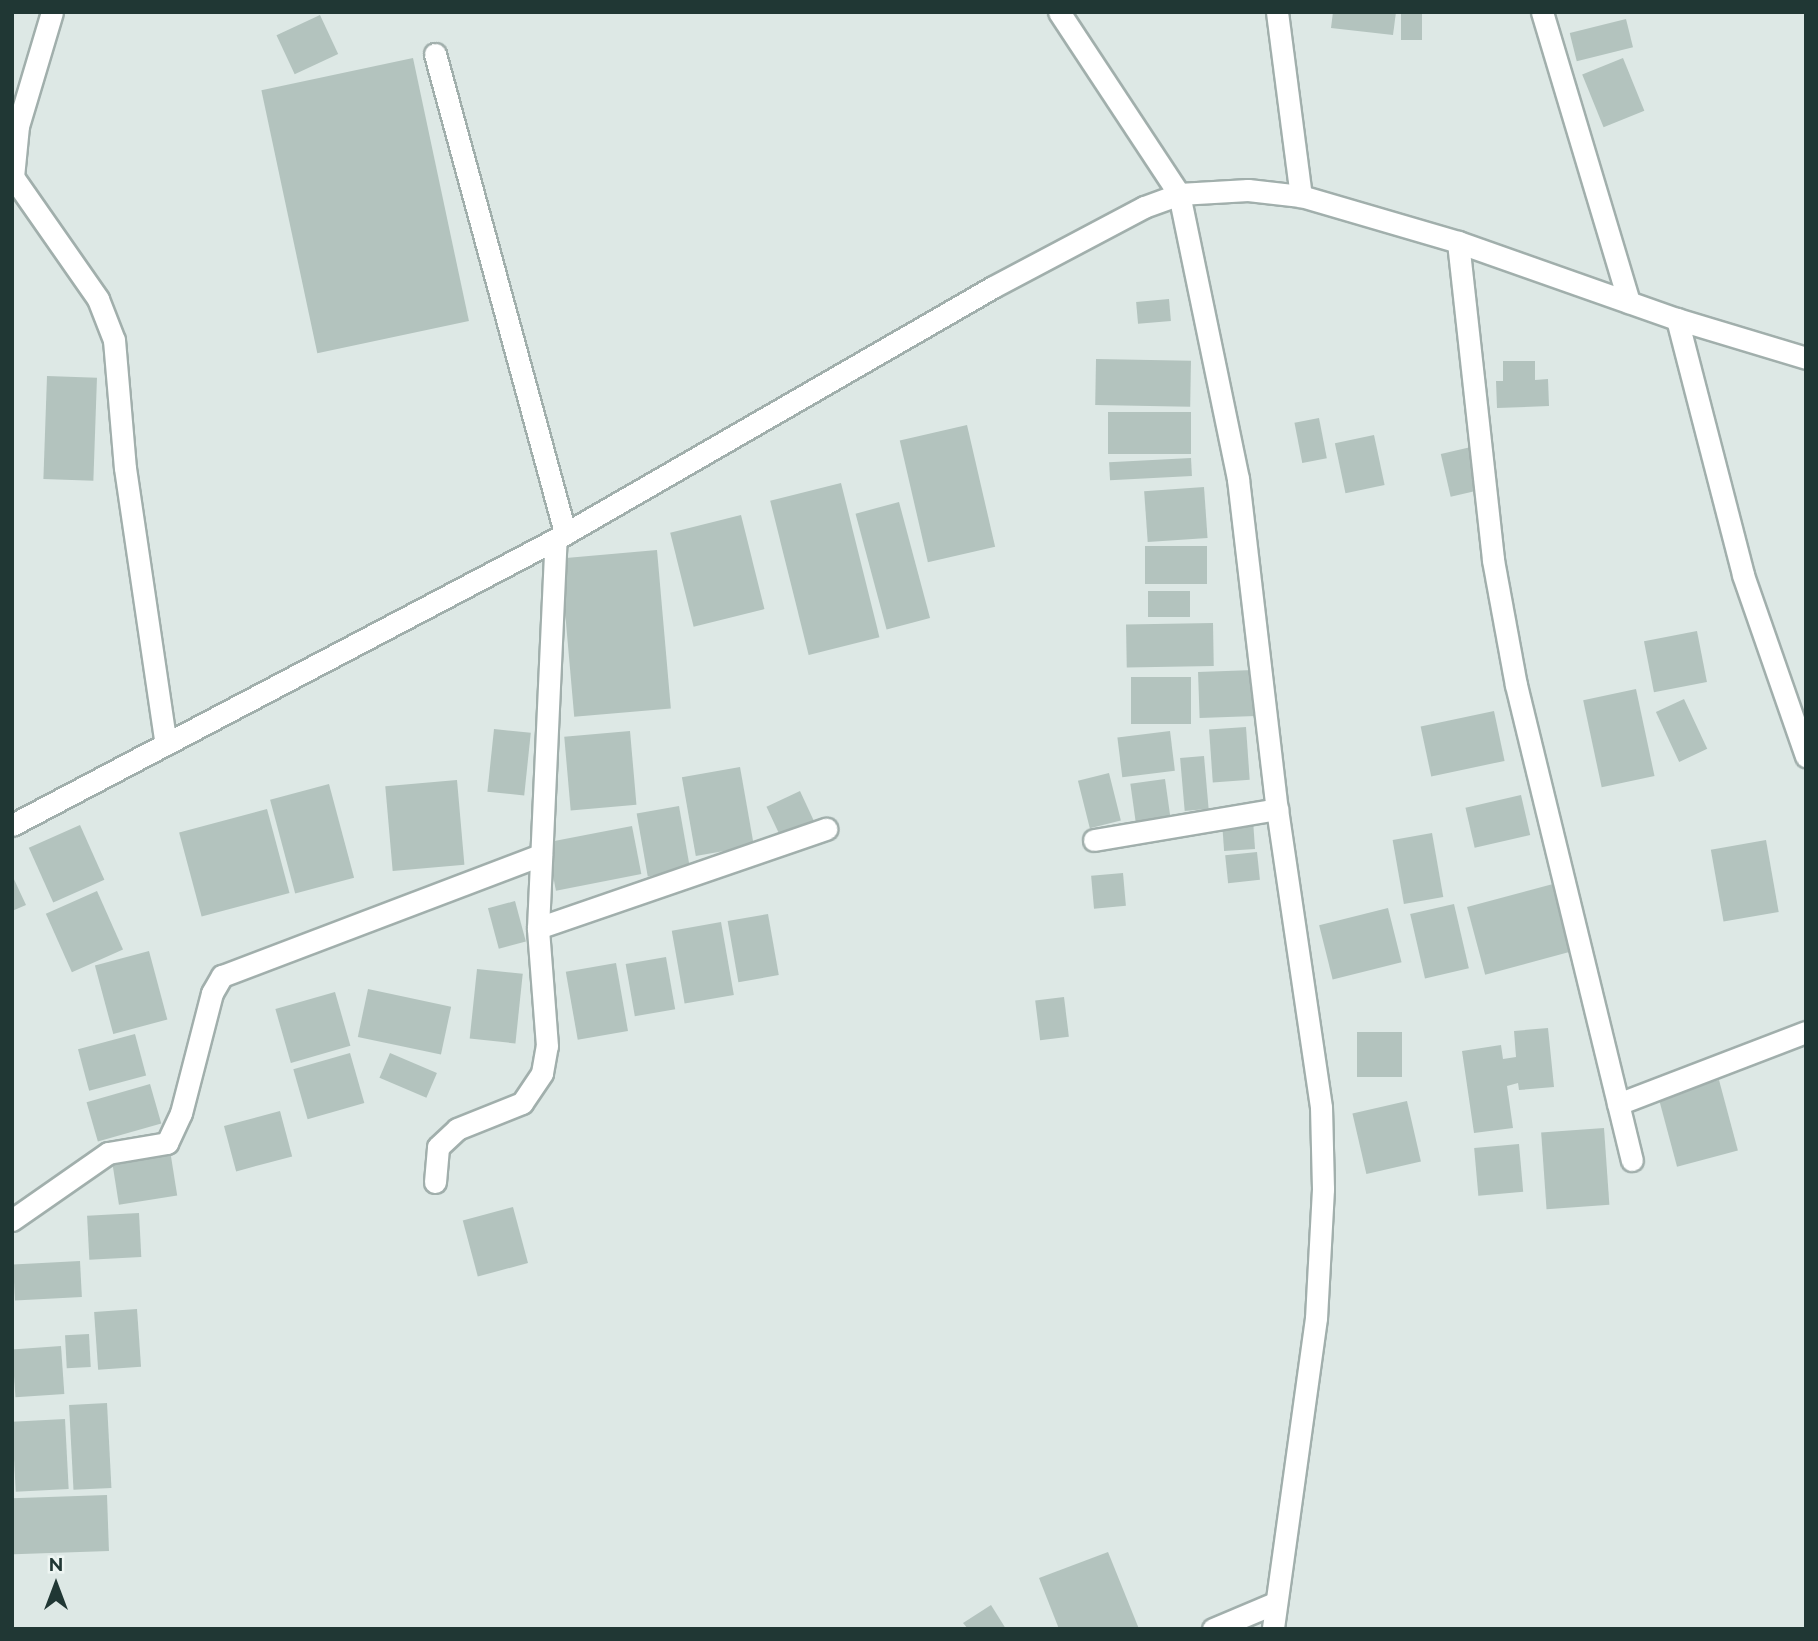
<!DOCTYPE html>
<style>
body{margin:0}
#map{position:relative;width:1818px;height:1641px;overflow:hidden;background:#dde8e5;font-family:Raleway,sans-serif}
div>[style]{position:absolute}
[style*='--x']{left:calc(var(--x)*1px);top:calc(var(--y)*1px);width:calc(var(--w)*1px);rotate:calc(var(--a)*1deg)}
.building>*{inset:0;background:#b3c3be;transform-origin:0 0}
.roads{filter:drop-shadow(2px 0 #a1afac) drop-shadow(-2px 0 #a1afac) drop-shadow(0 2px #a1afac) drop-shadow(0 -2px #a1afac)}
.service>*{height:21px;margin:-10.5px;padding:0 10.5px;transform-origin:10.5px;border-radius:10.5px;background:#fff}
.minor>*{height:21px;margin:-10.5px;padding:0 10.5px;transform-origin:10.5px;border-radius:10.5px;background:#fff}
.tertiary>*{height:21px;margin:-10.5px;padding:0 10.5px;transform-origin:10.5px;border-radius:10.5px;background:#fff}
span{translate:-50% -50%;white-space:nowrap;text-align:center;line-height:1.15;-webkit-text-stroke:6px #edf5f2;paint-order:stroke}
.frame{position:absolute;inset:0;border:14px solid #203734;pointer-events:none}
.north{position:absolute;left:21px;top:1550px;width:70px;height:70px;-webkit-text-stroke:5px #edf5f2;paint-order:stroke;rotate:0deg;font-size:19px;font-weight:700;line-height:28px;text-align:center;color:#203734}
.north::after{content:'';display:block;margin:auto;width:24px;height:32px;background:#203734;clip-path:polygon(50% 0,100% 100%,50% 72%,0 100%)}
</style>
<div id="map">
<div class="building">
<div style="clip-path:polygon(1333px 12px,1396px 12px,1393px 35px,1331px 28px)"></div>
<div style="left:1401px;top:12px;width:21px;height:28px"></div>
<div style="left:320px;top:15px;width:43px;height:48px;rotate:65deg"></div>
<div style="left:1626px;top:19px;width:29px;height:58px;rotate:76deg"></div>
<div style="left:413px;top:58px;width:269px;height:155px;rotate:78deg"></div>
<div style="left:1623px;top:58px;width:57px;height:44px;rotate:68deg"></div>
<div style="left:1169px;top:299px;width:22px;height:33px;rotate:85deg"></div>
<div style="left:1096px;top:359px;width:95px;height:46px;rotate:1deg"></div>
<div style="clip-path:polygon(1503px 361px,1535px 361px,1535px 380px,1548px 379px,1549px 406px,1497px 408px,1496px 381px,1503px 381px)"></div>
<div style="left:47px;top:376px;width:50px;height:103px;rotate:2deg"></div>
<div style="left:1108px;top:412px;width:83px;height:42px"></div>
<div style="left:1319px;top:418px;width:41px;height:25px;rotate:79deg"></div>
<div style="left:967px;top:425px;width:125px;height:69px;rotate:77deg"></div>
<div style="left:1374px;top:435px;width:51px;height:40px;rotate:78deg"></div>
<div style="left:1471px;top:447px;width:44px;height:31px;rotate:77deg"></div>
<div style="left:1191px;top:458px;width:18px;height:82px;rotate:87deg"></div>
<div style="left:841px;top:483px;width:159px;height:73px;rotate:76deg"></div>
<div style="left:1204px;top:487px;width:51px;height:60px;rotate:86deg"></div>
<div style="left:899px;top:502px;width:120px;height:45px;rotate:75deg"></div>
<div style="left:741px;top:515px;width:97px;height:73px;rotate:76deg"></div>
<div style="left:1207px;top:546px;width:38px;height:62px;rotate:90deg"></div>
<div style="left:657px;top:550px;width:159px;height:97px;rotate:85deg"></div>
<div style="left:1190px;top:591px;width:26px;height:42px;rotate:90deg"></div>
<div style="left:1213px;top:623px;width:43px;height:87px;rotate:89deg"></div>
<div style="left:1697px;top:631px;width:52px;height:54px;rotate:79deg"></div>
<div style="left:1254px;top:670px;width:46px;height:56px;rotate:88deg"></div>
<div style="left:1131px;top:677px;width:60px;height:47px"></div>
<div style="left:1636px;top:689px;width:89px;height:54px;rotate:78deg"></div>
<div style="left:1684px;top:699px;width:55px;height:31px;rotate:65deg"></div>
<div style="left:1494px;top:711px;width:51px;height:75px;rotate:78deg"></div>
<div style="left:1246px;top:727px;width:53px;height:37px;rotate:86deg"></div>
<div style="left:494px;top:729px;width:37px;height:63px;rotate:6deg"></div>
<div style="left:630px;top:731px;width:74px;height:66px;rotate:85deg"></div>
<div style="left:1170px;top:731px;width:40px;height:53px;rotate:83deg"></div>
<div style="left:1204px;top:756px;width:53px;height:24px;rotate:85deg"></div>
<div style="left:740px;top:767px;width:80px;height:59px;rotate:80deg"></div>
<div style="left:1109px;top:773px;width:49px;height:32px;rotate:76deg"></div>
<div style="left:1165px;top:779px;width:41px;height:35px;rotate:82deg"></div>
<div style="left:457px;top:780px;width:85px;height:72px;rotate:85deg"></div>
<div style="left:329px;top:784px;width:97px;height:61px;rotate:75deg"></div>
<div style="left:800px;top:791px;width:33px;height:37px;rotate:65deg"></div>
<div style="left:1521px;top:795px;width:41px;height:57px;rotate:77deg"></div>
<div style="left:679px;top:806px;width:64px;height:43px;rotate:80deg"></div>
<div style="left:267px;top:809px;width:87px;height:91px;rotate:75deg"></div>
<div style="left:1253px;top:820px;width:29px;height:31px;rotate:86deg"></div>
<div style="left:80px;top:825px;width:60px;height:56px;rotate:66deg"></div>
<div style="left:632px;top:826px;width:49px;height:87px;rotate:79deg"></div>
<div style="left:1432px;top:833px;width:65px;height:40px;rotate:80deg"></div>
<div style="left:1766px;top:840px;width:73px;height:56px;rotate:80deg"></div>
<div style="left:1257px;top:852px;width:28px;height:32px;rotate:84deg"></div>
<div style="left:1123px;top:873px;width:33px;height:32px;rotate:85deg"></div>
<div style="clip-path:polygon(12px 875px,26px 905px,12px 911px)"></div>
<div style="left:1553px;top:884px;width:70px;height:89px;rotate:75deg"></div>
<div style="left:97px;top:891px;width:64px;height:56px;rotate:66deg"></div>
<div style="left:515px;top:901px;width:42px;height:28px;rotate:75deg"></div>
<div style="left:1454px;top:904px;width:66px;height:45px;rotate:77deg"></div>
<div style="left:1388px;top:908px;width:56px;height:71px;rotate:76deg"></div>
<div style="left:768px;top:914px;width:62px;height:41px;rotate:80deg"></div>
<div style="left:721px;top:922px;width:74px;height:50px;rotate:80deg"></div>
<div style="left:149px;top:951px;width:71px;height:56px;rotate:75deg"></div>
<div style="left:666px;top:957px;width:53px;height:41px;rotate:80deg"></div>
<div style="left:616px;top:963px;width:69px;height:51px;rotate:80deg"></div>
<div style="left:477px;top:969px;width:46px;height:70px;rotate:6deg"></div>
<div style="left:368px;top:989px;width:85px;height:49px;rotate:12deg"></div>
<div style="left:335px;top:992px;width:56px;height:62px;rotate:74deg"></div>
<div style="left:1064px;top:997px;width:40px;height:29px;rotate:83deg"></div>
<div style="clip-path:polygon(1548px 1028px,1554px 1087px,1519px 1090px,1518px 1083px,1507px 1086px,1513px 1128px,1474px 1133px,1462px 1051px,1501px 1045px,1503px 1059px,1516px 1057px,1514px 1031px)"></div>
<div style="left:1357px;top:1032px;width:45px;height:45px"></div>
<div style="left:135px;top:1034px;width:43px;height:59px;rotate:75deg"></div>
<div style="left:350px;top:1053px;width:52px;height:59px;rotate:74deg"></div>
<div style="left:390px;top:1053px;width:51px;height:27px;rotate:23deg"></div>
<div style="left:1719px;top:1080px;width:73px;height:63px;rotate:75deg"></div>
<div style="left:150px;top:1084px;width:41px;height:66px;rotate:74deg"></div>
<div style="left:1407px;top:1101px;width:62px;height:56px;rotate:77deg"></div>
<div style="left:280px;top:1111px;width:47px;height:58px;rotate:75deg"></div>
<div style="left:1604px;top:1128px;width:77px;height:63px;rotate:86deg"></div>
<div style="left:1519px;top:1144px;width:48px;height:45px;rotate:85deg"></div>
<div style="left:170px;top:1150px;width:46px;height:59px;rotate:81deg"></div>
<div style="left:513px;top:1207px;width:58px;height:52px;rotate:75deg"></div>
<div style="left:139px;top:1213px;width:44px;height:52px;rotate:87deg"></div>
<div style="left:80px;top:1261px;width:36px;height:67px;rotate:87deg"></div>
<div style="left:137px;top:1309px;width:58px;height:43px;rotate:86deg"></div>
<div style="left:89px;top:1334px;width:33px;height:24px;rotate:87deg"></div>
<div style="left:61px;top:1346px;width:48px;height:49px;rotate:86deg"></div>
<div style="left:107px;top:1403px;width:85px;height:38px;rotate:87deg"></div>
<div style="left:65px;top:1419px;width:70px;height:53px;rotate:87deg"></div>
<div style="left:107px;top:1495px;width:56px;height:95px;rotate:88deg"></div>
<div style="clip-path:polygon(1108px 1552px,1139px 1629px,1059px 1629px,1039px 1578px)"></div>
<div style="clip-path:polygon(991px 1605px,1006px 1629px,968px 1629px,963px 1623px)"></div>
</div>
<div class="roads">
<div class="service">
<div style="--x:435;--y:54;--w:497;--a:74.8"></div>
</div>
<div class="minor">
<div style="--x:52;--y:12;--w:119;--a:106.6"></div>
<div style="--x:18;--y:126;--w:51;--a:95.6"></div>
<div style="--x:13;--y:177;--w:149;--a:55.1"></div>
<div style="--x:98;--y:299;--w:44;--a:68.7"></div>
<div style="--x:114;--y:340;--w:128;--a:85.1"></div>
<div style="--x:125;--y:468;--w:279;--a:81.6"></div>
<div style="--x:1059;--y:12;--w:218;--a:56.6"></div>
<div style="--x:1179;--y:194;--w:291;--a:78.3"></div>
<div style="--x:1238;--y:479;--w:332;--a:83.3"></div>
<div style="--x:1277;--y:809;--w:301;--a:81.6"></div>
<div style="--x:1321;--y:1107;--w:82;--a:88.6"></div>
<div style="--x:1323;--y:1189;--w:129;--a:93.1"></div>
<div style="--x:1316;--y:1318;--w:314;--a:97.9"></div>
<div style="--x:1277;--y:12;--w:186;--a:82.6"></div>
<div style="--x:1542;--y:12;--w:303;--a:73.3"></div>
<div style="--x:1458;--y:242;--w:320;--a:83.7"></div>
<div style="--x:1493;--y:560;--w:127;--a:79.6"></div>
<div style="--x:1516;--y:685;--w:489;--a:76.3"></div>
<div style="--x:1677;--y:319;--w:264;--a:75.5"></div>
<div style="--x:1743;--y:575;--w:192;--a:70.8"></div>
<div style="--x:1094;--y:840;--w:186;--a:-9.6"></div>
<div style="--x:538;--y:928;--w:305;--a:-19"></div>
<div style="--x:1618;--y:1104;--w:201;--a:-21"></div>
<div style="--x:435;--y:1182;--w:35;--a:-85"></div>
<div style="--x:438;--y:1147;--w:26;--a:-43"></div>
<div style="--x:457;--y:1129;--w:70;--a:-21.8"></div>
<div style="--x:522;--y:1103;--w:36;--a:-56"></div>
<div style="--x:542;--y:1073;--w:27;--a:-80"></div>
<div style="--x:547;--y:1046;--w:118;--a:-94.4"></div>
<div style="--x:538;--y:928;--w:389;--a:-87.4"></div>
<div style="--x:12;--y:1220;--w:117;--a:-34.9"></div>
<div style="--x:108;--y:1153;--w:60;--a:-9.6"></div>
<div style="--x:167;--y:1143;--w:33;--a:-65"></div>
<div style="--x:181;--y:1113;--w:124;--a:-75.5"></div>
<div style="--x:212;--y:993;--w:20;--a:-60"></div>
<div style="--x:222;--y:976;--w:341;--a:-20.8"></div>
<div style="--x:1213;--y:1629;--w:67;--a:-22.8"></div>
</div>
<div class="tertiary">
<div style="--x:12;--y:825;--w:615;--a:-27.73"></div>
<div style="--x:556;--y:539;--w:504;--a:-29.97"></div>
<div style="--x:993;--y:287;--w:171;--a:-27.9"></div>
<div style="--x:1144;--y:207;--w:37;--a:-20"></div>
<div style="--x:1179;--y:194;--w:69;--a:-3.3"></div>
<div style="--x:1248;--y:190;--w:53;--a:6.5"></div>
<div style="--x:1301;--y:196;--w:164;--a:16.3"></div>
<div style="--x:1458;--y:242;--w:232;--a:19.4"></div>
<div style="--x:1677;--y:319;--w:135;--a:16.8"></div>
</div>
</div>
<div class="frame"></div>
<div class="north">N</div>
</div>
